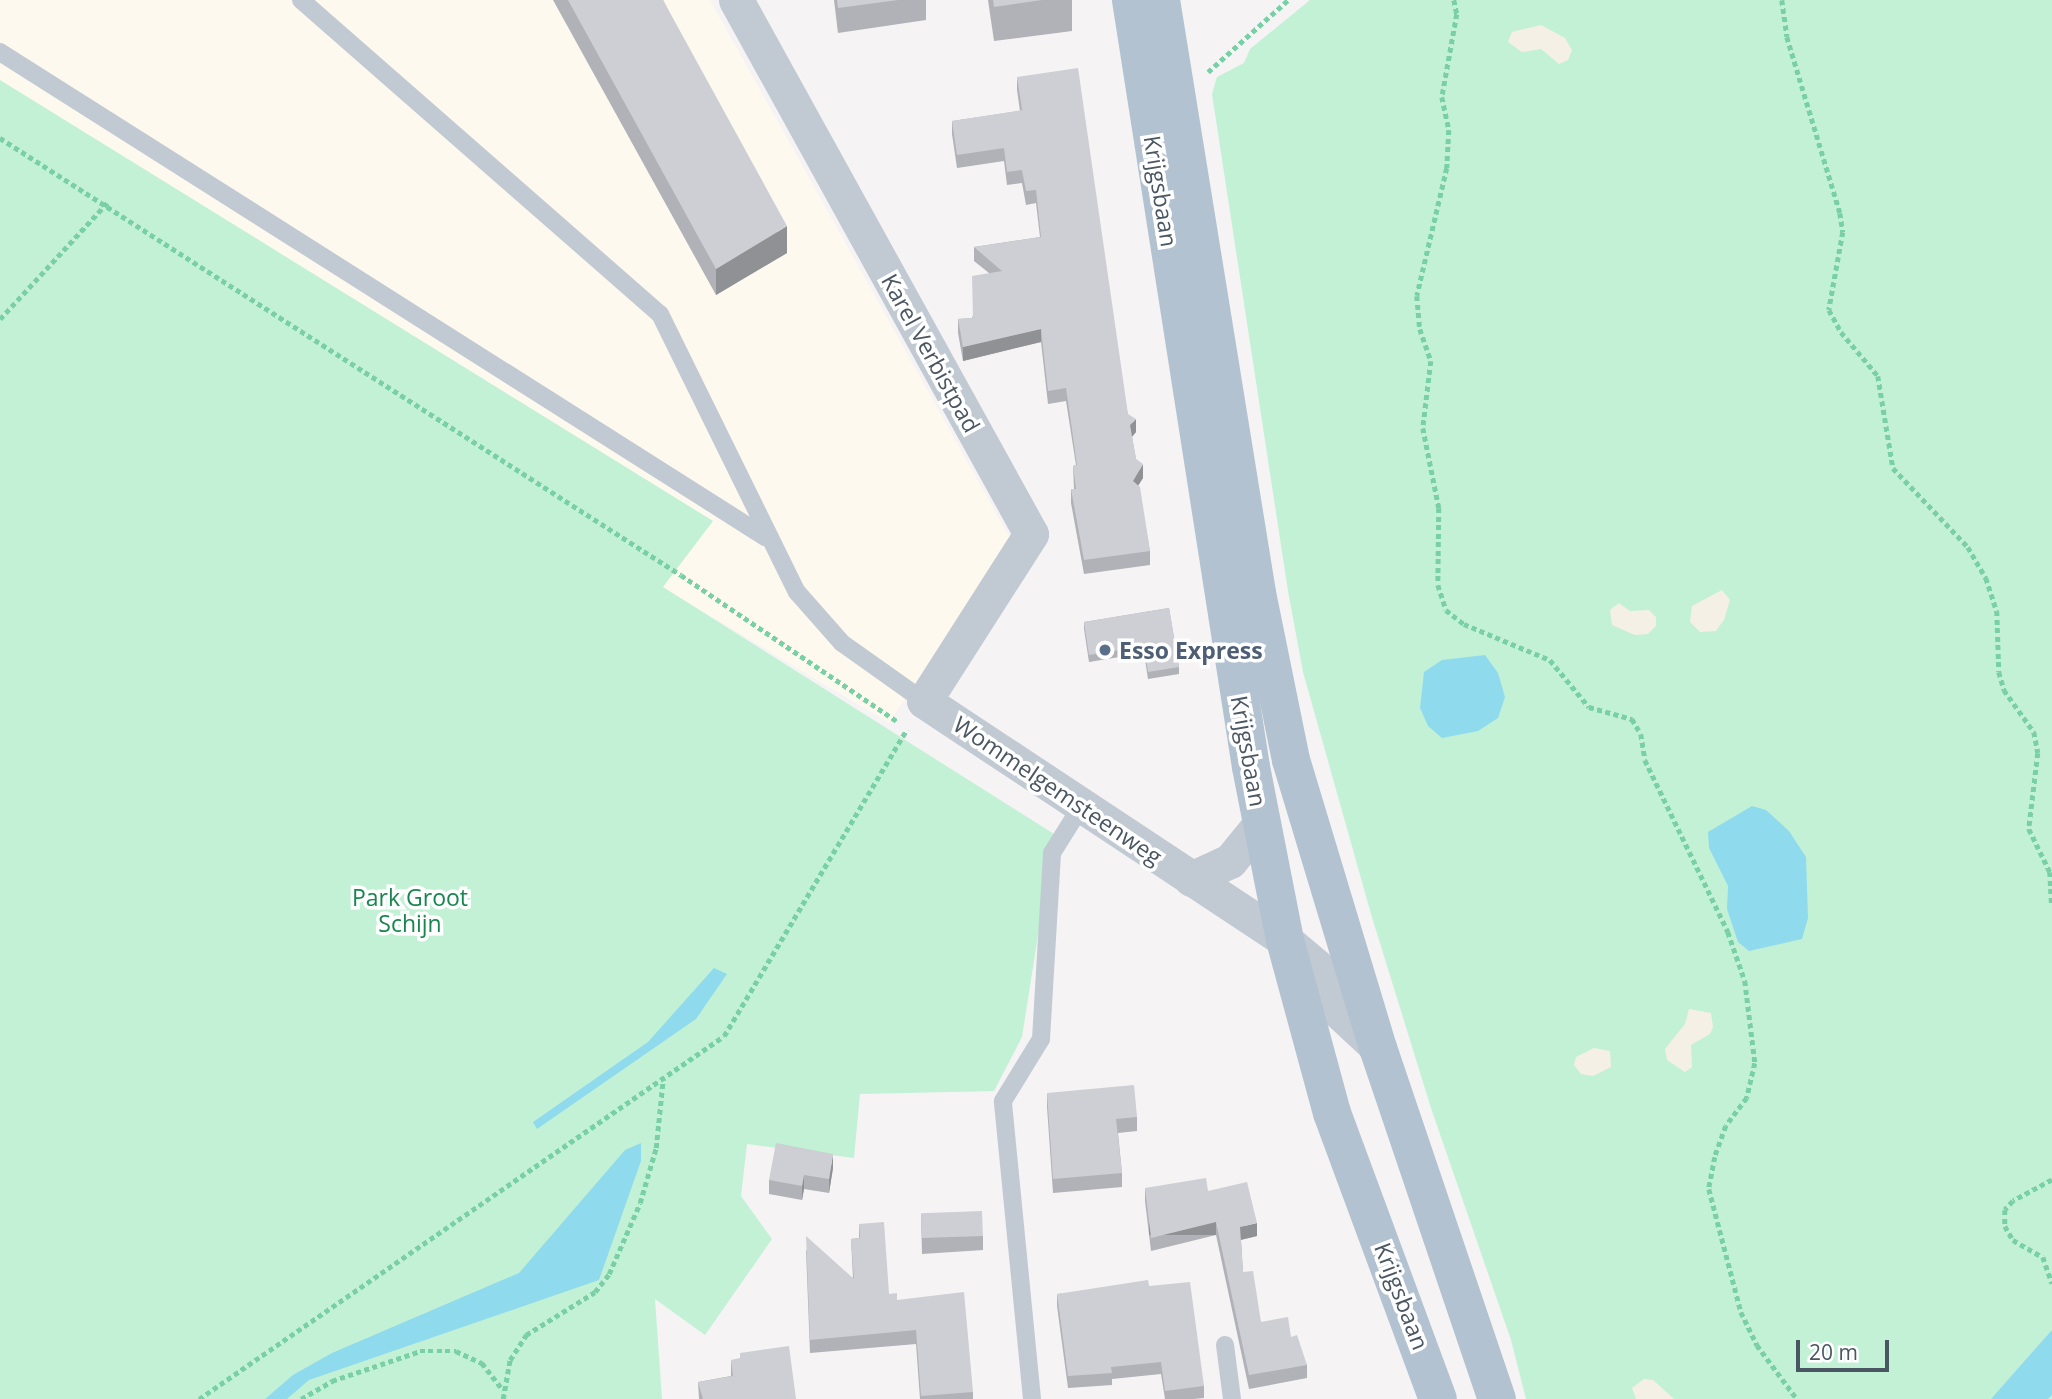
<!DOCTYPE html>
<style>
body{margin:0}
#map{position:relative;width:2052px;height:1399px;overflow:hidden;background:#f5f3f3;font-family:"Open Sans",sans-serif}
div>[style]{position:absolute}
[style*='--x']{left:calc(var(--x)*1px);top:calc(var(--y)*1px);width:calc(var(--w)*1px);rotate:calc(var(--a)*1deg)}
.commercial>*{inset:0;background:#fdf9ef}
.green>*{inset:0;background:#c3f1d5}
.sand>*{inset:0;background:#f5f0e5}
.water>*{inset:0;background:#90daee}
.path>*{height:4.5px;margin-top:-2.25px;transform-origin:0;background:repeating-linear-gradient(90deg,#7ad0a6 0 5px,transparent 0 8.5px)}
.lane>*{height:18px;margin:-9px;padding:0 9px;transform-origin:9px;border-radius:9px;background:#c1cad2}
.street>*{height:35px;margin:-17.5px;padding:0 17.5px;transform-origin:17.5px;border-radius:17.5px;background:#c1cad2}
.primary>*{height:38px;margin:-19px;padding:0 19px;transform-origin:19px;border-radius:19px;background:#b3c2d1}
.wall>*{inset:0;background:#b0b2b7}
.shaded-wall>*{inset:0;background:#909195;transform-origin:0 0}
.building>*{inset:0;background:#cdcfd5;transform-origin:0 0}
.dots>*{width:19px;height:19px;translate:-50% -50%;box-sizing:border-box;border:4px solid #fff;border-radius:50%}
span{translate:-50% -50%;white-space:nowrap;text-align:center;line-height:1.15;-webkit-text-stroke:7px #fff;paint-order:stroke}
.street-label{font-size:23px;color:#4a5661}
.service-label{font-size:23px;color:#4e5e75;font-weight:700}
.left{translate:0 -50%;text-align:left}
.park-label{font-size:23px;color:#17864f}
.scale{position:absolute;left:1796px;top:1340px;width:93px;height:32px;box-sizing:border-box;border:4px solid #4a5661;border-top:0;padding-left:9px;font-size:21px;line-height:24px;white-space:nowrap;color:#4a5661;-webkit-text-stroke:5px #fff;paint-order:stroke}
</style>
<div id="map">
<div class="commercial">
<div style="clip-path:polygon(0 0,710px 0,1011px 540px,889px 723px,662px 587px,713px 521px,0 80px)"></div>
</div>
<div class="green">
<div style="clip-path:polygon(1310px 0,2052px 0,2052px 1399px,1526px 1399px,1511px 1340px,1431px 1108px,1371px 914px,1303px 672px,1288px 591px,1212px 94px,1217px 77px,1244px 63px,1250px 49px)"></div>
<div style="clip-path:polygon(0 80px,713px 521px,663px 587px,1054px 834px,1022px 1037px,994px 1091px,860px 1094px,854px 1158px,747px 1144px,741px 1196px,772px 1239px,705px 1335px,655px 1299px,662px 1399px,0 1399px)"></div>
</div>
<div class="sand">
<div style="clip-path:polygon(1541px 25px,1565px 38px,1572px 50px,1568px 60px,1559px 64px,1541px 49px,1522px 52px,1508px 42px,1512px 32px)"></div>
<div style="clip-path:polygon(1722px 590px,1730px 600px,1724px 620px,1716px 631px,1700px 632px,1690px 622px,1692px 606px)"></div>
<div style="clip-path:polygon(1619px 603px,1630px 611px,1649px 610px,1656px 617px,1656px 626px,1648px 634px,1635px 635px,1612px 625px,1610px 610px)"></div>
<div style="clip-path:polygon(1689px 1009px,1711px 1013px,1713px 1027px,1710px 1034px,1691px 1045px,1692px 1067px,1685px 1072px,1667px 1060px,1665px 1049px,1685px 1024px)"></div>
<div style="clip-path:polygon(1594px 1048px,1610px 1051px,1611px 1067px,1593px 1076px,1581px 1074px,1574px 1065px,1576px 1057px)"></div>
<div style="clip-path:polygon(1644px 1379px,1653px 1380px,1674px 1399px,1636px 1399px,1632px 1388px)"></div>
</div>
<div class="water">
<div style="clip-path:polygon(1485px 655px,1498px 673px,1505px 697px,1498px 718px,1478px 731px,1442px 738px,1428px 726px,1420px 708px,1424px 672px,1442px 660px)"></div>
<div style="clip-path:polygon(1752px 806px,1766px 810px,1789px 831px,1806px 857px,1808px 918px,1802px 939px,1749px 951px,1738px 942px,1727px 909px,1728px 886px,1709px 848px,1708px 832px)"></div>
<div style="clip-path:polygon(714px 968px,727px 974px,696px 1019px,537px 1129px,533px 1122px,648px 1042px)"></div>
<div style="clip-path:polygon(641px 1143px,641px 1161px,599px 1280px,309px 1380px,287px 1399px,265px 1399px,293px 1375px,332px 1353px,519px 1273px,625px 1150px)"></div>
<div style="clip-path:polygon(2052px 1330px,2052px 1395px,2048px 1399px,1991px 1399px)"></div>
</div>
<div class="path">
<div style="--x:1454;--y:0;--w:14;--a:78"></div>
<div style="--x:1457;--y:14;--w:84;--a:100.2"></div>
<div style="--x:1442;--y:97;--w:34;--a:78"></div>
<div style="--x:1449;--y:130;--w:38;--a:93"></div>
<div style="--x:1447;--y:168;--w:131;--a:103.2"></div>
<div style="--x:1417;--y:296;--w:33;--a:85"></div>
<div style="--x:1420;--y:329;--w:34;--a:71"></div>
<div style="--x:1431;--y:361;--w:67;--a:96.8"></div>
<div style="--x:1423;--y:428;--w:82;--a:78.7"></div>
<div style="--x:1439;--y:508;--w:77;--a:90.7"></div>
<div style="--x:1438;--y:585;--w:26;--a:72"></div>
<div style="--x:1446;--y:610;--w:23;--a:38"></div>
<div style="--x:1464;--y:624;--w:93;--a:22.7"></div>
<div style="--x:1550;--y:660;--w:61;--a:50.3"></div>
<div style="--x:1589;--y:707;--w:45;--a:15.6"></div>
<div style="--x:1632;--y:719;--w:17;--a:59"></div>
<div style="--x:1641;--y:734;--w:26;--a:81"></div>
<div style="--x:1645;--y:760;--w:191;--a:64.2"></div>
<div style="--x:1728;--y:932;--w:52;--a:70.9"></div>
<div style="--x:1745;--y:981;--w:83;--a:83"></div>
<div style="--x:1755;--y:1063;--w:36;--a:103"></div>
<div style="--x:1747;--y:1098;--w:35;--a:127"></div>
<div style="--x:1726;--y:1126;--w:33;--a:110"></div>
<div style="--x:1715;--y:1157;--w:33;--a:101"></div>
<div style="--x:1709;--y:1189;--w:127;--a:75.4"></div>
<div style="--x:1741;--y:1312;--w:37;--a:64"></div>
<div style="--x:1757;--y:1345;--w:67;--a:53.5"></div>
<div style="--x:1782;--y:0;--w:37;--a:82"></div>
<div style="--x:1787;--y:37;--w:184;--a:73.2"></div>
<div style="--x:1840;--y:213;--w:19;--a:81"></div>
<div style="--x:1843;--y:232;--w:79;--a:100.2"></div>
<div style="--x:1829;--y:310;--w:25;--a:61"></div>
<div style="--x:1841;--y:332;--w:57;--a:49.9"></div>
<div style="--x:1878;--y:376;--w:93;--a:80.7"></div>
<div style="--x:1893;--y:468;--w:109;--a:46.5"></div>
<div style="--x:1968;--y:547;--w:36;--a:60"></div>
<div style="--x:1986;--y:578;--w:35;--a:72"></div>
<div style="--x:1997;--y:611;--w:61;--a:88.1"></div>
<div style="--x:1999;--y:672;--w:19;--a:74"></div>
<div style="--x:2004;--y:690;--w:52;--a:54.5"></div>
<div style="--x:2034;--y:732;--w:21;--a:79"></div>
<div style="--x:2038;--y:753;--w:77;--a:96.8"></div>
<div style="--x:2029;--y:829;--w:48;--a:64"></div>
<div style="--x:2050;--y:872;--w:33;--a:87"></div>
<div style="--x:1208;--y:72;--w:108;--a:-42"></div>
<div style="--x:0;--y:138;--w:809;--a:32.69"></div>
<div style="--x:681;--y:575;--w:261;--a:34.1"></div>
<div style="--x:0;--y:319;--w:158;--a:-47.3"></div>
<div style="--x:2052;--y:1180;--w:44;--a:151.7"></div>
<div style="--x:2013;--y:1201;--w:12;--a:132"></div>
<div style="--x:2005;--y:1210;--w:16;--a:90"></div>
<div style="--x:2005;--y:1226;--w:16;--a:60"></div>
<div style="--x:2013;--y:1240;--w:34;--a:30"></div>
<div style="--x:2043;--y:1257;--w:28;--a:71"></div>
<div style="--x:199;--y:1399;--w:638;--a:-34.66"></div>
<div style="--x:724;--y:1036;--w:357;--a:-59.2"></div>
<div style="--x:301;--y:1399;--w:36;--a:-30"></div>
<div style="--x:332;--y:1381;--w:93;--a:-18.8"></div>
<div style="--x:420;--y:1351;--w:36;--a:0"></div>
<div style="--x:456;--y:1351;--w:29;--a:25"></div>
<div style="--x:482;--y:1363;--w:34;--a:52"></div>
<div style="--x:503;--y:1399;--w:40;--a:-80"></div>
<div style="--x:510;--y:1360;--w:30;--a:-57"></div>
<div style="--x:526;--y:1335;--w:81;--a:-31.9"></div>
<div style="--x:595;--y:1292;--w:23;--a:-52"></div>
<div style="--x:609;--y:1274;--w:77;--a:-66.4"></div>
<div style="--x:640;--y:1203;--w:57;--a:-73.8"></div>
<div style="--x:656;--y:1148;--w:69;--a:-84.2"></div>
</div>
<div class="lane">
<div style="--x:301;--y:0;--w:477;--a:41.2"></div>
<div style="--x:660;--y:314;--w:310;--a:63.8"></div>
<div style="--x:797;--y:592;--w:68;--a:48.6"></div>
<div style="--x:842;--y:643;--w:100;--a:35.3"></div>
<div style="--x:0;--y:52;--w:906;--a:32.37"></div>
<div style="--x:1225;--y:1345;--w:54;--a:82.6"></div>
<div style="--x:1032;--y:1399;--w:299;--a:-95.6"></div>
<div style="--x:1003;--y:1101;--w:73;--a:-58.5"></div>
<div style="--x:1041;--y:1039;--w:186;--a:-86.6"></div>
<div style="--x:1052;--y:853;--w:57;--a:-58"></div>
</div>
<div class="street">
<div style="--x:736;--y:0;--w:610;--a:61.08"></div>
<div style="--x:1031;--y:534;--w:198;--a:122.6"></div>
<div style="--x:924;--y:701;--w:433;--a:33.5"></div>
<div style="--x:1285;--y:940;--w:40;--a:40"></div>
<div style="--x:1316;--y:966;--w:46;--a:65.7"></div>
<div style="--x:1335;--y:1008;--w:59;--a:42.9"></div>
<div style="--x:1191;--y:879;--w:43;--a:-24.8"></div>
<div style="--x:1230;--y:861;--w:49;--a:-50.8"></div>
</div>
<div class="primary">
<div style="--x:1131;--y:0;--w:776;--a:81.11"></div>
<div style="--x:1251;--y:767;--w:176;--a:78.9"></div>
<div style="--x:1285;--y:940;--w:179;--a:74.8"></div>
<div style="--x:1332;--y:1113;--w:305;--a:69.7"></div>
<div style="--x:1161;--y:0;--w:601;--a:80.8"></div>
<div style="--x:1257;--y:593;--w:170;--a:78.5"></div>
<div style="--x:1291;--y:760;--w:301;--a:73.2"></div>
<div style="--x:1378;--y:1048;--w:371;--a:71.3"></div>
</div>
<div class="wall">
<div style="clip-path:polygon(553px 0,663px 0,787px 253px,716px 295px)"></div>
<div style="clip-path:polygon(834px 0,926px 0,926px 20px,838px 33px)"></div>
<div style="clip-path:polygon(988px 0,1072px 0,1072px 31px,994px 41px)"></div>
<div style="clip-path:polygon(1017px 77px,1128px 414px,1136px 432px,1132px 437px,1136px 459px,1143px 478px,1138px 485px,1150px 551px,1150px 565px,1084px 574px,1071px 503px,1071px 489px,1074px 489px,1073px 466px,1076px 465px,1066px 401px,1048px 404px,1041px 342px,963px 361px,958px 333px,958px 319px,972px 318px,989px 273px,974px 261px,974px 247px,1040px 237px,1036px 203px,1026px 205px,1022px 183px,1007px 185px,1004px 161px,957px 168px,952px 134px,952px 121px,1020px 111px,1017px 90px)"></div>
<div style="clip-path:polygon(1169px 608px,1179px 667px,1179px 674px,1148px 679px,1144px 653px,1089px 662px,1084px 629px,1084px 622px)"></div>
<div style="clip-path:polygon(1047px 1093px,1137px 1117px,1137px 1131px,1118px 1133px,1122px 1173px,1122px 1187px,1053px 1193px,1047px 1107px)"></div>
<div style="clip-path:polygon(833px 1168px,829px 1193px,804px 1189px,802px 1200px,769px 1194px,769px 1180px)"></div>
<div style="clip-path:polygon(1145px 1188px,1208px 1191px,1257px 1236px,1241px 1240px,1243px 1272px,1261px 1322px,1291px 1337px,1307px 1365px,1307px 1378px,1249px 1389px,1216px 1235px,1151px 1251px,1145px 1201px)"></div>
<div style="clip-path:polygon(921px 1214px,983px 1236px,983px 1250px,922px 1254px)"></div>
<div style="clip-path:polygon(859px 1224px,889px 1294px,897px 1300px,973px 1392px,973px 1399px,920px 1399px,916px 1344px,810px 1353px,806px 1250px,853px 1278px,851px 1239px,859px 1238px)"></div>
<div style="clip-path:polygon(1149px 1286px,1204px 1386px,1204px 1398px,1194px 1399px,1165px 1399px,1161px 1374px,1112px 1379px,1112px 1385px,1068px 1388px,1057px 1306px,1057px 1294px)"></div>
<div style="clip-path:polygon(731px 1360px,796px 1399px,699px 1399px,698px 1382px,731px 1376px)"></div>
</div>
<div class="shaded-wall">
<div style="clip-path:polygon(787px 226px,787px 253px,716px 295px,716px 269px)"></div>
<div style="clip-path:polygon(1041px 329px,1041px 342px,963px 361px,963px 347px)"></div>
<div style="clip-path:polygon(1136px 419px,1136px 432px,1130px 439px,1130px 425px)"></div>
<div style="clip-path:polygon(1143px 464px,1143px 478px,1133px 494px,1133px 481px)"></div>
<div style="clip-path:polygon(833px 1154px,833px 1168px,829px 1193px,829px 1179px)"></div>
<div style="clip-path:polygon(804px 1175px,804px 1189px,802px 1200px,802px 1186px)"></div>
<div style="left:1216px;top:1222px;width:13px;height:67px;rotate:90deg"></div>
<div style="clip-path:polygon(1257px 1223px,1257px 1236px,1240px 1240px,1240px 1227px)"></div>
</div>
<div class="building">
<div style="clip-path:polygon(568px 0,663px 0,787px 226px,716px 269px)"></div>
<div style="clip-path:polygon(837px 0,898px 0,838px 8px)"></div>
<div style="clip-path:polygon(993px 0,1042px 0,994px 7px)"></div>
<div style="clip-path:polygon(1078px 68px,1128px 414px,1136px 419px,1130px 425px,1136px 459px,1143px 464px,1133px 481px,1140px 487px,1150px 551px,1084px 560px,1071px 489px,1076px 489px,1073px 466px,1077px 465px,1066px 388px,1048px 391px,1041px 329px,963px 347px,958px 319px,973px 318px,972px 276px,1002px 271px,974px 247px,1041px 237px,1036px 190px,1026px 191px,1022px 170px,1007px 172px,1004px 148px,957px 155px,952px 121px,1022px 110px,1017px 77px)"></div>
<div style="clip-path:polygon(1169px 608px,1179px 667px,1148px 672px,1144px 646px,1089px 655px,1084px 622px)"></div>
<div style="clip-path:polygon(1134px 1085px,1137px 1117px,1116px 1119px,1122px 1173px,1053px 1179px,1047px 1093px)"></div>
<div style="clip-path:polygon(776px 1143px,833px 1154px,829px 1179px,804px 1175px,802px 1186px,769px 1180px)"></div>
<div style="clip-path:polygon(1206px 1178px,1208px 1191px,1247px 1182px,1257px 1223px,1240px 1227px,1243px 1272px,1253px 1271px,1261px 1322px,1288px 1317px,1291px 1337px,1297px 1335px,1307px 1365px,1249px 1375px,1216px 1222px,1151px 1238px,1145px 1188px)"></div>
<div style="left:982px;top:1211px;width:25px;height:61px;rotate:88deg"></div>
<div style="clip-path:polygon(884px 1222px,889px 1294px,897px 1293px,897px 1300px,964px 1292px,973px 1392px,921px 1396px,916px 1330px,810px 1340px,806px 1236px,854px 1279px,851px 1239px,860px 1238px,859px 1224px)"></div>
<div style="clip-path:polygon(1148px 1280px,1149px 1286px,1190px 1282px,1204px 1386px,1165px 1391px,1161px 1362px,1111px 1367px,1112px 1373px,1068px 1376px,1057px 1294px)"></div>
<div style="clip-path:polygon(789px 1346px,796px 1399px,703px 1399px,698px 1382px,733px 1376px,731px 1360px,740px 1358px,740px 1353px)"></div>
</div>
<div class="dots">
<div style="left:1105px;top:650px;background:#5c6f8a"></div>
</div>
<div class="street-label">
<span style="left:1161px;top:191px;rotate:81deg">Krijgsbaan</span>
<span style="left:931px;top:353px;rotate:61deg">Karel Verbistpad</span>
<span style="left:1249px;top:751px;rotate:80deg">Krijgsbaan</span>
<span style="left:1058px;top:790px;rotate:34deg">Wommelgemsteenweg</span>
<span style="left:1402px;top:1296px;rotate:69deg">Krijgsbaan</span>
</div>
<div class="service-label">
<span class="left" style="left:1119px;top:650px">Esso Express</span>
</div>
<div class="park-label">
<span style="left:410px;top:910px">Park Groot<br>Schijn</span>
</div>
<div class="scale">20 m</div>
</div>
